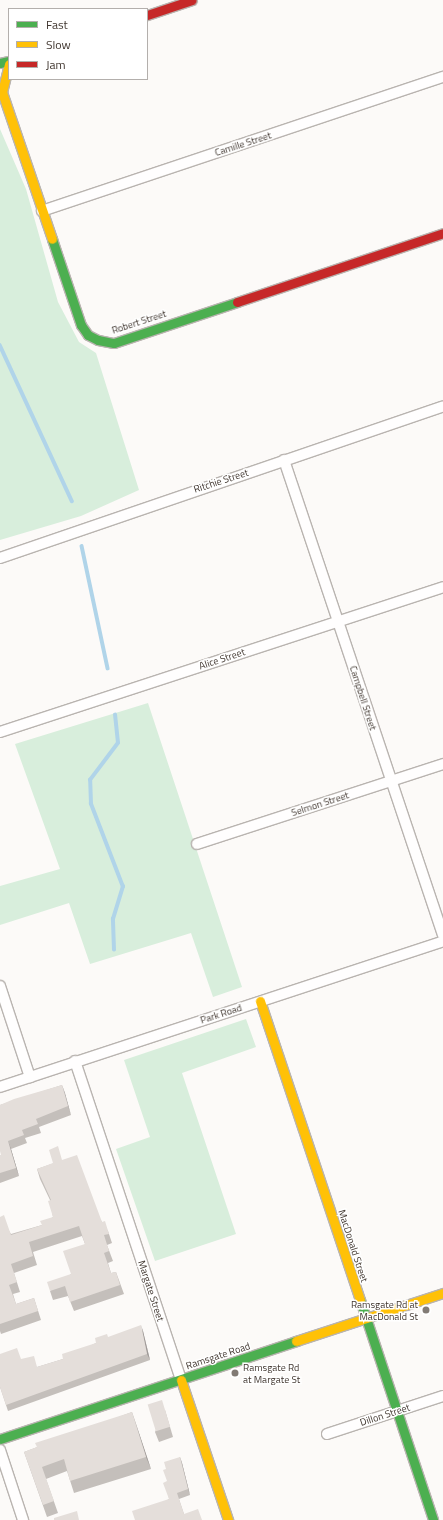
<!DOCTYPE html>
<style>
body{margin:0}
#map{position:relative;width:443px;height:1520px;overflow:hidden;background:#fcfaf8;font-family:"Titillium Web",sans-serif}
div>[style]{position:absolute}
[style*='--x']{left:calc(var(--x)*1px);top:calc(var(--y)*1px);width:calc(var(--w)*1px);rotate:calc(var(--a)*1deg)}
.green>*{inset:0;background:#d8eedc}
.stream>*{height:3.5px;margin:-1.75px;padding:0 1.75px;transform-origin:1.75px;border-radius:1.75px;background:#b0d4e9}
.roads{filter:drop-shadow(1px 0 #b9b4b0) drop-shadow(-1px 0 #b9b4b0) drop-shadow(0 1px #b9b4b0) drop-shadow(0 -1px #b9b4b0)}
.street>*{height:10px;margin:-5px;padding:0 5px;transform-origin:5px;border-radius:5px;background:#fffefe}
.fast>*{height:9px;margin:-4.5px;padding:0 4.5px;transform-origin:4.5px;border-radius:4.5px;background:#4caf50}
.slow>*{height:9px;margin:-4.5px;padding:0 4.5px;transform-origin:4.5px;border-radius:4.5px;background:#ffc107}
.jam>*{height:9px;margin:-4.5px;padding:0 4.5px;transform-origin:4.5px;border-radius:4.5px;background:#c62828}
.wall>*{inset:0;background:#c4bfbb}
.shaded-wall>*{inset:0;background:#a09b99}
.building>*{inset:0;background:#e4deda;transform-origin:0 0}
.dots>*{width:11px;height:11px;translate:-50% -50%;box-sizing:border-box;border:2px solid #fff;border-radius:50%}
span{translate:-50% -50%;white-space:nowrap;text-align:center;line-height:1.15;-webkit-text-stroke:3px #fff;paint-order:stroke}
.street-label{font-size:10px;color:#40362f}
.poi-label{font-size:10px;color:#40362f}
.right{translate:-100% -50%;text-align:right}
.left{translate:0 -50%;text-align:left}
.legend{position:absolute;left:8px;top:8px;width:140px;height:72px;box-sizing:border-box;background:#fff;border:1px solid #b3afac;margin:0;padding:5px 7px;list-style:none;font-size:12px;color:#40362f}
.legend li{display:flex;align-items:center;gap:8px;height:20px}
.legend b{width:20px;border:1px solid #b3afac}
</style>
<div id="map">
<div class="green">
<div style="clip-path:polygon(0 129px,26px 189px,58px 302px,79px 342px,96px 353px,139px 490px,81px 516px,0 540px)"></div>
<div style="clip-path:polygon(148px 703px,242px 987px,213px 997px,191px 933px,90px 964px,69px 903px,0 925px,0 886px,60px 869px,15px 744px)"></div>
<div style="clip-path:polygon(246px 1019px,256px 1047px,182px 1073px,236px 1234px,155px 1261px,116px 1149px,150px 1137px,124px 1060px)"></div>
</div>
<div class="stream">
<div style="--x:0;--y:345;--w:172;--a:65.2"></div>
<div style="--x:82;--y:546;--w:125;--a:78"></div>
<div style="--x:114;--y:950;--w:31;--a:-92"></div>
<div style="--x:113;--y:919;--w:34;--a:-73"></div>
<div style="--x:123;--y:887;--w:89;--a:-111.1"></div>
<div style="--x:91;--y:804;--w:24;--a:-92"></div>
<div style="--x:90;--y:780;--w:46;--a:-52.9"></div>
<div style="--x:118;--y:743;--w:28;--a:-96"></div>
</div>
<div class="roads">
<div class="street">
<div style="--x:42;--y:211;--w:423;--a:-18.5"></div>
<div style="--x:284;--y:460;--w:501;--a:71.49"></div>
<div style="--x:0;--y:558;--w:468;--a:-18.9"></div>
<div style="--x:0;--y:732;--w:466;--a:-18.1"></div>
<div style="--x:197;--y:844;--w:259;--a:-18"></div>
<div style="--x:0;--y:986;--w:96;--a:71.8"></div>
<div style="--x:75;--y:1061;--w:336;--a:71.6"></div>
<div style="--x:0;--y:1087;--w:466;--a:-18.2"></div>
<div style="--x:327;--y:1434;--w:122;--a:-18.1"></div>
<div style="--x:0;--y:1450;--w:74;--a:71.8"></div>
</div>
<div class="fast">
<div style="--x:0;--y:63;--w:9;--a:-13"></div>
<div style="--x:52;--y:239;--w:91;--a:71.4"></div>
<div style="--x:81;--y:325;--w:12;--a:55"></div>
<div style="--x:88;--y:335;--w:11;--a:27"></div>
<div style="--x:98;--y:340;--w:16;--a:11"></div>
<div style="--x:114;--y:343;--w:130;--a:-18.4"></div>
<div style="--x:360;--y:1300;--w:232;--a:71.6"></div>
<div style="--x:0;--y:1439;--w:312;--a:-18.3"></div>
</div>
<div class="slow">
<div style="--x:9;--y:64;--w:29;--a:104"></div>
<div style="--x:2;--y:92;--w:155;--a:71.2"></div>
<div style="--x:260;--y:1001;--w:315;--a:71.5"></div>
<div style="--x:296;--y:1341;--w:155;--a:-18.1"></div>
<div style="--x:181;--y:1380;--w:148;--a:71.4"></div>
</div>
<div class="jam">
<div style="--x:147;--y:15;--w:47;--a:-18.4"></div>
<div style="--x:237;--y:302;--w:217;--a:-18.5"></div>
</div>
</div>
<div class="wall">
<div style="clip-path:polygon(62px 1085px,71px 1115px,39px 1127px,41px 1133px,25px 1138px,27px 1143px,11px 1149px,19px 1176px,0 1183px,0 1156px,1px 1155px,0 1105px)"></div>
<div style="clip-path:polygon(63px 1160px,102px 1222px,108px 1231px,112px 1243px,107px 1245px,113px 1261px,108px 1263px,111px 1273px,116px 1272px,124px 1294px,74px 1311px,68px 1296px,53px 1300px,50px 1291px,71px 1274px,85px 1244px,82px 1236px,33px 1252px,37px 1265px,14px 1273px,20px 1292px,13px 1294px,16px 1304px,34px 1298px,41px 1320px,1px 1334px,0 1331px,0 1217px,11px 1234px,42px 1225px,53px 1217px,50px 1200px,40px 1179px,37px 1169px)"></div>
<div style="clip-path:polygon(143px 1331px,150px 1360px,8px 1411px,0 1387px,21px 1359px,37px 1367px,63px 1359px,96px 1343px)"></div>
<div style="clip-path:polygon(165px 1410px,173px 1437px,159px 1442px,155px 1432px)"></div>
<div style="clip-path:polygon(132px 1412px,151px 1469px,74px 1493px,67px 1471px,46px 1479px,58px 1513px,47px 1517px,24px 1452px)"></div>
<div style="clip-path:polygon(180px 1457px,182px 1463px,190px 1495px,179px 1499px,184px 1514px,202px 1520px,135px 1520px,169px 1499px,166px 1469px)"></div>
</div>
<div class="shaded-wall">
<div style="clip-path:polygon(62px 1085px,65px 1093px,71px 1115px,68px 1106px)"></div>
<div style="clip-path:polygon(8px 1141px,11px 1149px,19px 1176px,16px 1168px)"></div>
<div style="clip-path:polygon(141px 1325px,143px 1331px,150px 1360px,147px 1354px)"></div>
<div style="clip-path:polygon(132px 1412px,151px 1469px,146px 1457px)"></div>
<div style="clip-path:polygon(180px 1457px,182px 1463px,190px 1495px,188px 1489px)"></div>
</div>
<div class="building">
<div style="clip-path:polygon(62px 1085px,68px 1106px,36px 1119px,38px 1124px,22px 1130px,24px 1135px,8px 1141px,16px 1168px,0 1173px,0 1156px,1px 1155px,0 1151px,0 1105px,14px 1099px)"></div>
<div style="clip-path:polygon(58px 1146px,62px 1160px,77px 1155px,102px 1222px,105px 1221px,109px 1234px,104px 1235px,109px 1251px,104px 1253px,111px 1273px,116px 1272px,120px 1285px,70px 1302px,65px 1286px,50px 1291px,47px 1282px,71px 1274px,63px 1251px,85px 1244px,79px 1226px,29px 1242px,33px 1256px,11px 1264px,17px 1282px,9px 1285px,16px 1304px,34px 1298px,38px 1311px,0 1324px,0 1217px,4px 1215px,11px 1235px,42px 1225px,40px 1221px,53px 1217px,48px 1201px,51px 1200px,37px 1169px,53px 1163px,49px 1150px)"></div>
<div style="clip-path:polygon(141px 1325px,147px 1354px,6px 1405px,0 1387px,0 1354px,17px 1348px,21px 1359px,34px 1356px,37px 1367px,63px 1359px,62px 1354px,96px 1343px,95px 1338px,107px 1334px,108px 1337px)"></div>
<div style="left:162px;top:1400px;width:28px;height:15px;rotate:73deg"></div>
<div style="clip-path:polygon(132px 1412px,146px 1457px,70px 1481px,64px 1459px,42px 1467px,54px 1501px,43px 1505px,24px 1452px,37px 1447px,35px 1443px)"></div>
<div style="clip-path:polygon(180px 1457px,188px 1489px,177px 1493px,184px 1514px,198px 1509px,202px 1520px,135px 1520px,132px 1511px,169px 1499px,163px 1483px,167px 1481px,163px 1470px,166px 1469px,164px 1462px)"></div>
<div style="clip-path:polygon(77px 1511px,79px 1520px,54px 1520px,54px 1518px)"></div>
</div>
<div class="dots">
<div style="left:426px;top:1310px;background:#827b75"></div>
<div style="left:235px;top:1373px;background:#827b75"></div>
</div>
<div class="street-label">
<span style="left:243px;top:144px;rotate:-18deg">Camille Street</span>
<span style="left:139px;top:322px;rotate:-18deg">Robert Street</span>
<span style="left:221px;top:481px;rotate:-18deg">Ritchie Street</span>
<span style="left:222px;top:659px;rotate:-18deg">Alice Street</span>
<span style="left:363px;top:698px;rotate:72deg">Campbell Street</span>
<span style="left:320px;top:804px;rotate:-18deg">Selmon Street</span>
<span style="left:221px;top:1014px;rotate:-18deg">Park Road</span>
<span style="left:353px;top:1246px;rotate:72deg">MacDonald Street</span>
<span style="left:151px;top:1291px;rotate:72deg">Margate Street</span>
<span style="left:218px;top:1356px;rotate:-18deg">Ramsgate Road</span>
<span style="left:385px;top:1415px;rotate:-18deg">Dillon Street</span>
</div>
<div class="poi-label">
<span class="right" style="left:418px;top:1310px">Ramsgate Rd at<br>MacDonald St</span>
<span class="left" style="left:243px;top:1373px">Ramsgate Rd<br>at Margate St</span>
</div>
<ul class="legend">
<li><b style="height:5px;background:#4caf50"></b>Fast</li>
<li><b style="height:5px;background:#ffc107"></b>Slow</li>
<li><b style="height:5px;background:#c62828"></b>Jam</li>
</ul>
</div>
